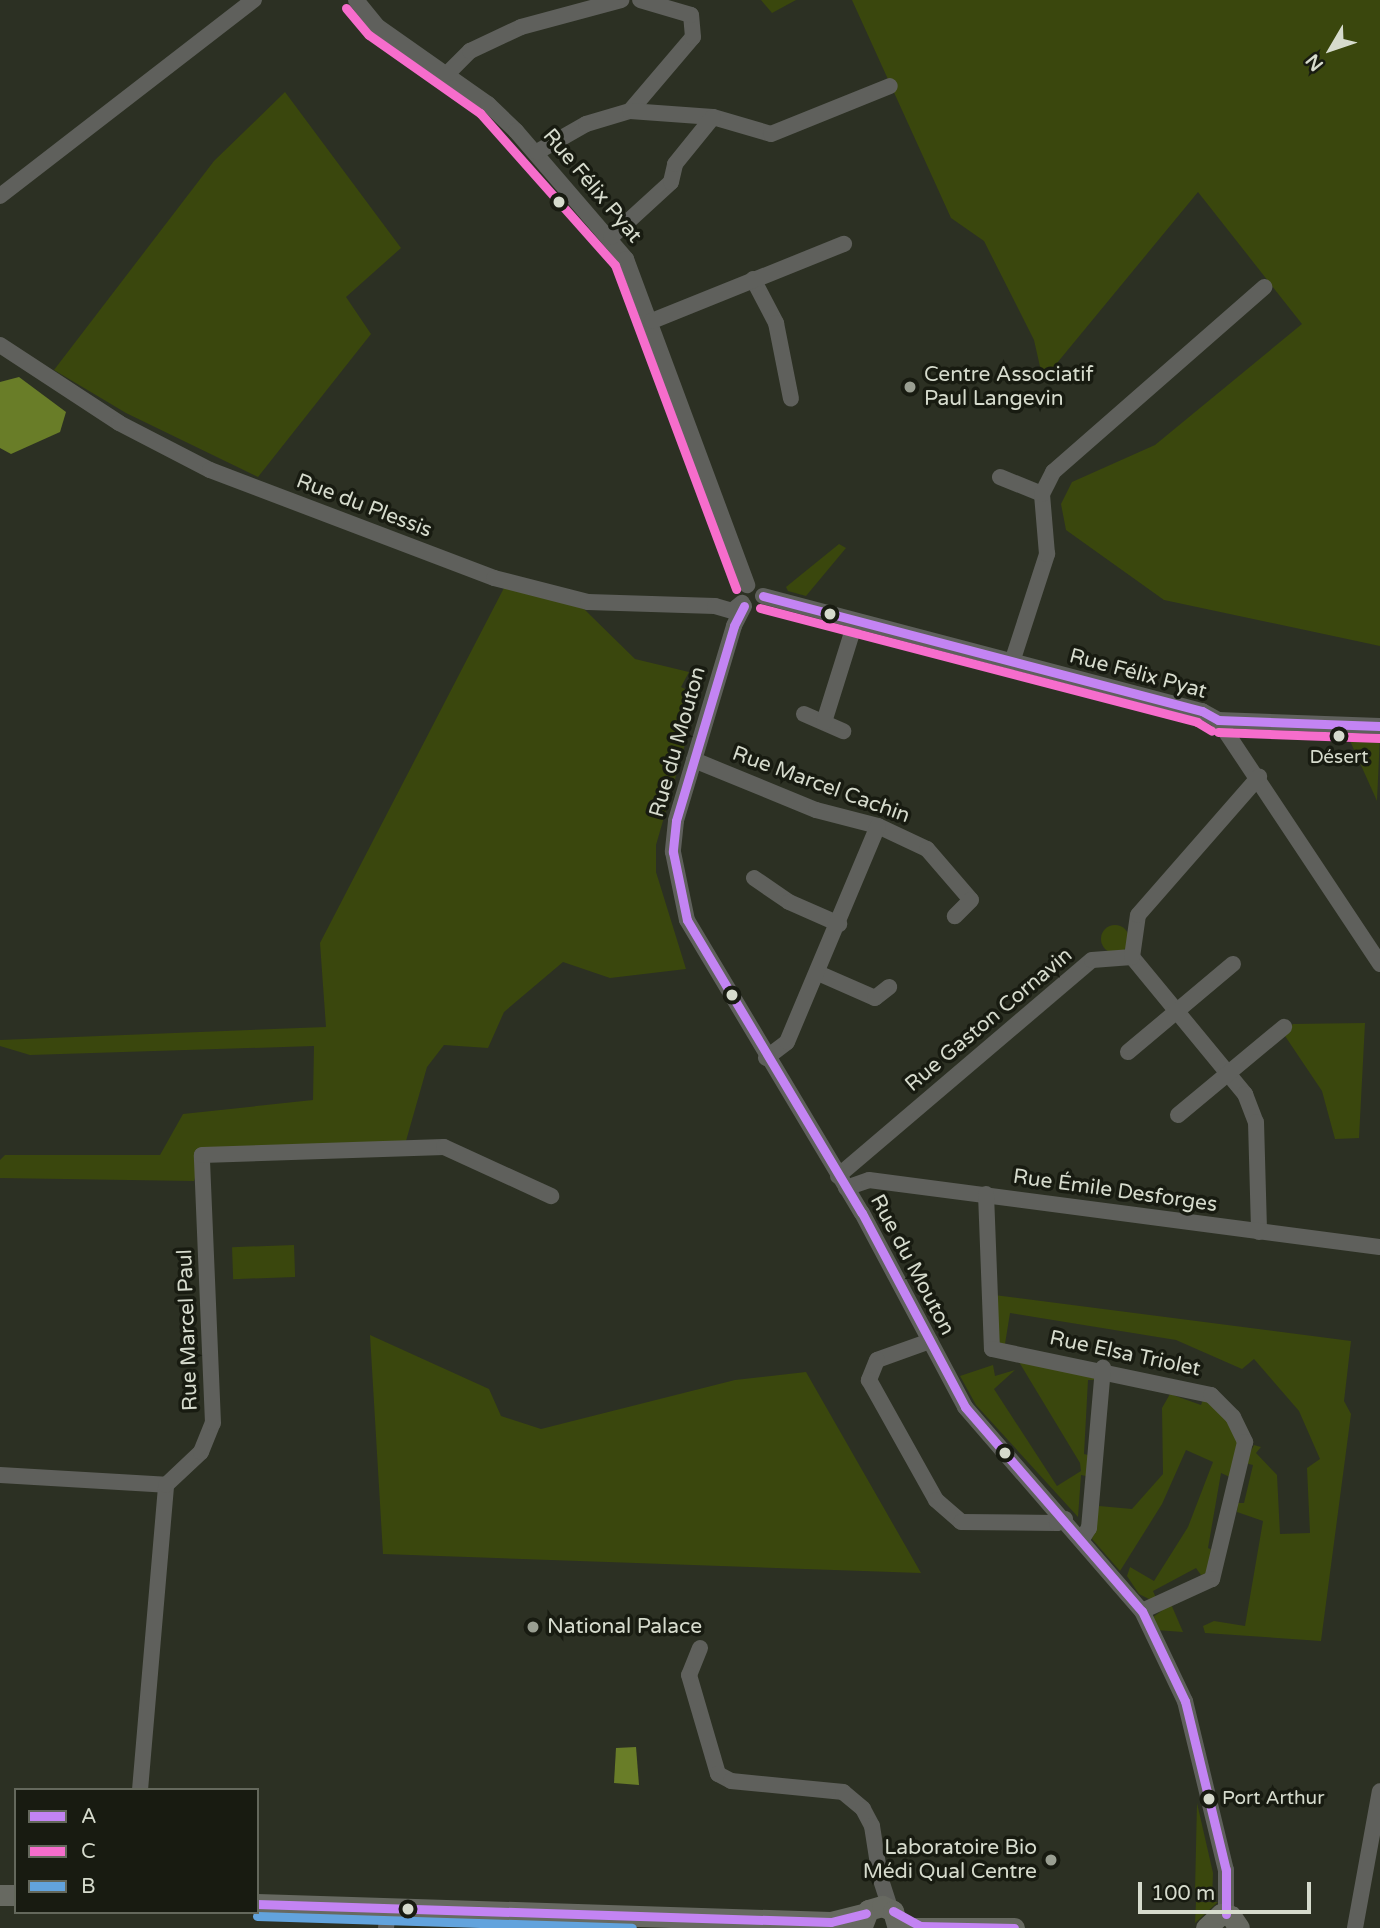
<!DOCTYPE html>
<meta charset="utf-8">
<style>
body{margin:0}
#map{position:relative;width:1380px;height:1928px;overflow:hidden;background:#2c3023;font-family:"Varela Round",sans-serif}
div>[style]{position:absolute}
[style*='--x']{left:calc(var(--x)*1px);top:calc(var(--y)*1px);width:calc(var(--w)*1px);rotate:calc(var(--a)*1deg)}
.green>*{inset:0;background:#3a470d;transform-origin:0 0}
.round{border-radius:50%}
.water>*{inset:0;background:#697d28}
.minor>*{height:16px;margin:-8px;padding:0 8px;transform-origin:8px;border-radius:8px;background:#5f605c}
.major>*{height:21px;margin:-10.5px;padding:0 10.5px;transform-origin:10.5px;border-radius:10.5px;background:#676961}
.bus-1>*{height:9px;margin:-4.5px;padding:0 4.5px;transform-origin:4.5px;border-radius:4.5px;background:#c384f3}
.bus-2>*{height:9px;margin:-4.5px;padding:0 4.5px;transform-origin:4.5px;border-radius:4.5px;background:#f66dcc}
.bus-3>*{height:9px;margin:-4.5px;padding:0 4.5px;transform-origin:4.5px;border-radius:4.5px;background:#62a3dd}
.dots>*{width:19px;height:19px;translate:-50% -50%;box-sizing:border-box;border:4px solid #181b11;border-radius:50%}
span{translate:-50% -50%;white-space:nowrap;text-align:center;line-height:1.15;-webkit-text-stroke:7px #181b11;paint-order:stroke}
.bus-label{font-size:19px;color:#d6dbcd}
.left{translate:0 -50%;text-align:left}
.street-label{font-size:21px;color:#d6dbcd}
.poi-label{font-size:21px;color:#d6dbcd}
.right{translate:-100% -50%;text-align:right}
.legend{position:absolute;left:14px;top:1788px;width:245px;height:126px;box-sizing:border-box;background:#181b11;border:2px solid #64685c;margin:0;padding:9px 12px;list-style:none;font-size:21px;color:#d6dbcd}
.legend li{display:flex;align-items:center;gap:14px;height:35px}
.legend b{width:35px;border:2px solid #64685c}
.north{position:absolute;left:1296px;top:14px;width:70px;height:70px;-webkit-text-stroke:5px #181b11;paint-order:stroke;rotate:231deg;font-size:19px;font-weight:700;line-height:28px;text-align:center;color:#d6dbcd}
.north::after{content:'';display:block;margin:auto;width:24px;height:32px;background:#d6dbcd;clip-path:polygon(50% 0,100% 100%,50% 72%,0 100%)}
.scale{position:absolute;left:1138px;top:1882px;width:173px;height:32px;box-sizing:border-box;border:4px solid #d6dbcd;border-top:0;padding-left:9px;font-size:21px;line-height:24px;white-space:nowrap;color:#d6dbcd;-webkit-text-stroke:5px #181b11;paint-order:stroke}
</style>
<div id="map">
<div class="green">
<div style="clip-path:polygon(761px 0,796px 0,772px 13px)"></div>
<div style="clip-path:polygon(852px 0,1380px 0,1380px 646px,1164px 600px,1066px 530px,1061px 504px,1072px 482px,1155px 445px,1302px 324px,1198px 192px,1043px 380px,1034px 340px,984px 241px,951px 218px)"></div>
<div style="clip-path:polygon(285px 92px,401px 248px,346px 297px,371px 334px,258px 477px,126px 413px,54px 370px,214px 161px)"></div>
<div style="clip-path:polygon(839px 544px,846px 548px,806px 596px,788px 591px,786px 587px)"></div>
<div style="clip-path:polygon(505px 586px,584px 609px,635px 659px,689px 672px,681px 687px,699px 696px,656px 845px,656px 872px,686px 969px,610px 978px,563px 962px,504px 1012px,488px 1048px,444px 1045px,427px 1067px,404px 1148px,203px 1155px,194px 1181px,0 1178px,0 1160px,5px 1155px,160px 1155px,183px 1114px,313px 1100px,314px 1046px,30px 1055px,0 1046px,0 1040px,326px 1027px,320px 943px)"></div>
<div style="clip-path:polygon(1347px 734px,1380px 735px,1377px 801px)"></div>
<div class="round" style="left:1101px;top:925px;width:28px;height:28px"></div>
<div style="clip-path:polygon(1365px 1023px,1359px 1138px,1335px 1139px,1322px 1091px,1283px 1033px,1293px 1024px)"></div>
<div style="left:294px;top:1245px;width:32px;height:62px;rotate:88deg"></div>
<div style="clip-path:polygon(994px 1295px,1351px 1341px,1344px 1401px,1351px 1414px,1321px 1641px,1205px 1633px,1203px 1626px,1214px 1621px,1245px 1626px,1263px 1521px,1237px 1512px,1238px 1503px,1244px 1503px,1253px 1465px,1245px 1463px,1254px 1445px,1261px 1447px,1256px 1453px,1277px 1475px,1280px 1534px,1310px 1533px,1307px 1468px,1320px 1459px,1299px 1411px,1254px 1359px,1242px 1369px,1176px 1340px,1010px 1313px,1005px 1344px,1001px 1344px,996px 1339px)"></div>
<div style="clip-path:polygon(370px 1335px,489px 1389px,501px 1416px,541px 1429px,735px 1380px,806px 1372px,921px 1573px,383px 1554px)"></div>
<div style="clip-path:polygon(1016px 1357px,1087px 1370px,1096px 1380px,1088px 1380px,1084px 1454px,1092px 1456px,1091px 1477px,1081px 1475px,1078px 1517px,976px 1405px,960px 1376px,993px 1365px,995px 1376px,1015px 1370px,994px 1389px,1057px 1486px,1081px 1471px,1080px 1463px)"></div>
<div style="clip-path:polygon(1170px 1394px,1201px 1405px,1204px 1397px,1232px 1425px,1240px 1445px,1232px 1478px,1221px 1473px,1208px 1548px,1216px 1552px,1210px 1572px,1201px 1575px,1196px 1568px,1153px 1591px,1156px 1598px,1151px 1600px,1139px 1594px,1127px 1576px,1130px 1567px,1154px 1581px,1188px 1527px,1213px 1462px,1186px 1450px,1162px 1504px,1120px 1571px,1092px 1539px,1099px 1506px,1132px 1509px,1163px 1474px,1162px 1408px)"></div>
<div style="clip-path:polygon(1171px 1604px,1183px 1632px,1156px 1630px,1153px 1617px)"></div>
<div style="clip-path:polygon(1197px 1803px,1213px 1873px,1212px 1898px,1195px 1892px)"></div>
<div style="clip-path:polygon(1196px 1902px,1218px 1902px,1195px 1923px)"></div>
</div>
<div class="water">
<div style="clip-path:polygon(19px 377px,66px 412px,60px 432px,11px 454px,0 448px,0 382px)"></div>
<div style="clip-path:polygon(636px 1747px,639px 1785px,614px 1783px,616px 1748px)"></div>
</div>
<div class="minor">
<div style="--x:356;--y:0;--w:33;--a:51"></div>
<div style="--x:377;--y:26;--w:136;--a:35.1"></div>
<div style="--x:488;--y:104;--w:39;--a:44"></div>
<div style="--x:516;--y:131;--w:169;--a:49.3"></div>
<div style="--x:626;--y:259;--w:348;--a:69.6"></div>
<div style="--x:447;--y:74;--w:33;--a:-45"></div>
<div style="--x:470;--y:51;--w:56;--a:-25.2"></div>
<div style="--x:521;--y:27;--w:104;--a:-15.1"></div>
<div style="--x:630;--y:111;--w:97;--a:-49.6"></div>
<div style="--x:693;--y:37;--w:22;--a:-95"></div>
<div style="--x:691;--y:15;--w:53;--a:-163.6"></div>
<div style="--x:537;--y:152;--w:56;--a:-29.7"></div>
<div style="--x:586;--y:124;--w:46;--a:-16.5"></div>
<div style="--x:630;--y:111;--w:83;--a:4.1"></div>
<div style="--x:713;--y:117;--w:60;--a:16.3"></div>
<div style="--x:771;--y:134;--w:128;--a:-22"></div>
<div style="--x:0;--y:196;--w:321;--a:-37.7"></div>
<div style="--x:611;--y:237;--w:81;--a:-42.5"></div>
<div style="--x:671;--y:182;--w:18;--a:-77"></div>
<div style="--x:675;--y:164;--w:60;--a:-51"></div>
<div style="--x:753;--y:279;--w:50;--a:62.4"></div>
<div style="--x:776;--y:323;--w:77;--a:78.8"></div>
<div style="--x:652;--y:321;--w:207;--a:-21.9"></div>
<div style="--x:0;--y:345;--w:142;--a:33.2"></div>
<div style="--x:119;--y:423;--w:102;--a:27.3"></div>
<div style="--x:210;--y:470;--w:304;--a:20.8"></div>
<div style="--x:494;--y:578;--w:97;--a:14.3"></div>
<div style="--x:588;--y:602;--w:127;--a:1.8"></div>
<div style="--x:715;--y:606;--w:18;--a:16"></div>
<div style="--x:732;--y:611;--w:13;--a:-39"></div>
<div style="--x:1000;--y:477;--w:45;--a:22"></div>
<div style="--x:763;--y:596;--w:454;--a:14.7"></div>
<div style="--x:1202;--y:711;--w:18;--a:29"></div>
<div style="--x:1218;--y:720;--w:293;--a:56.4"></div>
<div style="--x:744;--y:606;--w:22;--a:117"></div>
<div style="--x:734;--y:626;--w:203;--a:106.6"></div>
<div style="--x:676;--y:821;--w:31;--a:96"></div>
<div style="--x:673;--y:852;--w:69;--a:78.4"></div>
<div style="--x:687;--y:920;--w:341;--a:59.2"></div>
<div style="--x:862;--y:1213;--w:220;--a:62"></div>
<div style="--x:965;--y:1407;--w:270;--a:49.1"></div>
<div style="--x:1142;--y:1611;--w:100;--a:64.5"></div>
<div style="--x:1185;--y:1701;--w:174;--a:76.4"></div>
<div style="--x:1226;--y:1870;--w:44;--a:90"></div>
<div style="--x:1012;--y:662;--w:114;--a:-72"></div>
<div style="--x:1047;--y:554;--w:60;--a:-94.8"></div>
<div style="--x:1042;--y:494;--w:25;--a:-63"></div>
<div style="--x:1053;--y:472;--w:281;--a:-41.2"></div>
<div style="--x:804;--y:714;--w:43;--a:23.6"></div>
<div style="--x:1218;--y:720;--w:162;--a:2.1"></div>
<div style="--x:824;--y:722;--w:104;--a:-72.6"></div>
<div style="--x:694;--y:760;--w:132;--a:22.3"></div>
<div style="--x:816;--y:810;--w:64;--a:14.5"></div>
<div style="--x:878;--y:826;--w:54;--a:25.1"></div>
<div style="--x:927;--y:849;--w:67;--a:49.2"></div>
<div style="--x:971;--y:900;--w:23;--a:135"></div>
<div style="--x:754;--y:878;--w:42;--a:34.4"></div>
<div style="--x:789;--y:902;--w:55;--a:23.7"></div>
<div style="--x:1132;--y:957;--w:178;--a:50.5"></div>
<div style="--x:1245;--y:1094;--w:30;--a:69"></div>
<div style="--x:1256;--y:1122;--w:110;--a:88.4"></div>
<div style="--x:818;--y:973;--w:62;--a:23.7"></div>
<div style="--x:875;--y:998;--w:18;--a:-38"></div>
<div style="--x:1128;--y:1052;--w:137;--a:-40"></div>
<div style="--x:766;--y:1058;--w:26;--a:-37"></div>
<div style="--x:787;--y:1042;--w:234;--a:-67.2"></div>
<div style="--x:1178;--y:1115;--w:138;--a:-39.7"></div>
<div style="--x:838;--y:1176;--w:333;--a:-40.4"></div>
<div style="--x:1092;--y:960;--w:40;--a:-4.3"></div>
<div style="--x:1132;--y:957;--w:42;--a:-81.9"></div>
<div style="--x:1138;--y:915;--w:184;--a:-48.8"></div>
<div style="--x:846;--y:1188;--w:24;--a:-19"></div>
<div style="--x:869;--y:1180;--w:515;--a:7.47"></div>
<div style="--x:986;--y:1194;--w:155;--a:87.8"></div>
<div style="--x:992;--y:1349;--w:224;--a:11.9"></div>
<div style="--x:1211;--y:1395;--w:31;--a:45"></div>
<div style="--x:1233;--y:1417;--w:28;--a:64"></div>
<div style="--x:1245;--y:1442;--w:141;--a:103.5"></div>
<div style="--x:1212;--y:1579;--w:77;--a:155.4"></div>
<div style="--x:930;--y:1341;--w:56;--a:160.3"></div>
<div style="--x:877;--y:1360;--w:22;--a:112"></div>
<div style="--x:869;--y:1380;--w:137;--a:60.8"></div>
<div style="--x:936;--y:1500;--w:33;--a:41"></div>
<div style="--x:961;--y:1522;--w:96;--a:0.6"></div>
<div style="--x:1057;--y:1523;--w:9;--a:-27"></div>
<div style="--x:0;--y:1475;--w:166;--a:3.4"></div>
<div style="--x:1082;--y:1539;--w:13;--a:-58"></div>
<div style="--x:1089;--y:1528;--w:161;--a:-85"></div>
<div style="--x:700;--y:1648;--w:29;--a:112"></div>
<div style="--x:689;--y:1675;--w:103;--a:73.7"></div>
<div style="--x:718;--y:1774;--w:15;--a:28"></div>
<div style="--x:731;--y:1781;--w:113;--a:5.6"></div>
<div style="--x:843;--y:1792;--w:26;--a:40"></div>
<div style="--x:863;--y:1809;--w:19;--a:62"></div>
<div style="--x:872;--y:1826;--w:52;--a:81.1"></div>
<div style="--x:880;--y:1877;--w:35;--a:72"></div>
<div style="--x:140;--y:1790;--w:306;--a:-85.1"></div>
<div style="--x:166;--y:1485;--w:48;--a:-43.3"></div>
<div style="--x:201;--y:1452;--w:31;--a:-68"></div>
<div style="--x:213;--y:1423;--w:268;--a:-92.4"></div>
<div style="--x:202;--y:1155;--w:242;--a:-1.9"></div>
<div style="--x:444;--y:1147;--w:118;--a:24.6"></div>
<div style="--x:386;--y:1928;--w:20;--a:-84"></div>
<div style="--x:1355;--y:1928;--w:139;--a:-79.7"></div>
</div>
<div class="major">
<div style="--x:0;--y:1895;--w:16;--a:0"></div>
<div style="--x:257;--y:1904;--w:574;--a:1.8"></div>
<div style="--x:831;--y:1922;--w:36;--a:-14"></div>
<div style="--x:862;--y:1926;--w:17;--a:-69"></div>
<div style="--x:868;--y:1910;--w:15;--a:-16"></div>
<div style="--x:882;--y:1906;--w:12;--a:24"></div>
<div style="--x:893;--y:1911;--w:18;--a:74"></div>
<div style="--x:914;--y:1928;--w:100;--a:0"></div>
<div style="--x:1206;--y:1928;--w:21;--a:-43"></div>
<div style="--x:1221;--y:1914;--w:10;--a:11"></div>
<div style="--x:1231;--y:1916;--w:14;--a:56"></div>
</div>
<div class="bus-1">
<div style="--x:763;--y:596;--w:454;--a:14.7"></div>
<div style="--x:1202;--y:711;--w:18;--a:29"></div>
<div style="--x:744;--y:606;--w:22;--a:117"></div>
<div style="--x:734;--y:626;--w:203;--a:106.6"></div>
<div style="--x:676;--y:821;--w:31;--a:96"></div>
<div style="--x:673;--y:852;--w:69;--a:78.4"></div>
<div style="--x:687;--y:920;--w:341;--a:59.2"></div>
<div style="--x:862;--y:1213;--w:220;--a:62"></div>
<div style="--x:965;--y:1407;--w:270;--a:49.1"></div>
<div style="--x:1142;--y:1611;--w:100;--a:64.5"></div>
<div style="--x:1185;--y:1701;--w:174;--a:76.4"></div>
<div style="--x:1226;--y:1870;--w:44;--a:90"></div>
<div style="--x:1218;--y:720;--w:162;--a:2.1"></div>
<div style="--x:257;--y:1904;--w:574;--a:1.8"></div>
<div style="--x:831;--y:1922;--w:36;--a:-14"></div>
<div style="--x:893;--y:1911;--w:31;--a:29"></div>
<div style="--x:920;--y:1926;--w:94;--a:1.2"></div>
</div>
<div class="bus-2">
<div style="--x:346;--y:8;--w:35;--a:50"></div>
<div style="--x:369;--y:35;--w:136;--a:35.1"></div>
<div style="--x:480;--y:113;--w:203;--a:48.4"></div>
<div style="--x:615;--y:265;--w:346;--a:69.5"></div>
<div style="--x:760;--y:608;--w:452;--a:14.6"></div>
<div style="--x:1197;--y:722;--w:17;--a:31"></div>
<div style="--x:1218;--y:732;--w:162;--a:2.1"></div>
</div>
<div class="bus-3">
<div style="--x:257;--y:1916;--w:375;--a:1.8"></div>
</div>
<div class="dots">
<div style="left:559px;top:202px;background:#d6dbcd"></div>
<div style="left:910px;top:387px;background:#9a9f92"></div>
<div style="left:830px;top:614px;background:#d6dbcd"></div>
<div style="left:1339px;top:736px;background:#d6dbcd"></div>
<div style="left:732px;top:995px;background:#d6dbcd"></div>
<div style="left:1005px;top:1453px;background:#d6dbcd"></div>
<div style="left:533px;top:1627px;background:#9a9f92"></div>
<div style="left:1209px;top:1799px;background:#d6dbcd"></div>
<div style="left:1051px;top:1860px;background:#9a9f92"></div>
<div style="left:408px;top:1909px;background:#d6dbcd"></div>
</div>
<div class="bus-label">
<span style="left:1339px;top:758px">Désert</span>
<span class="left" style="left:1222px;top:1799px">Port Arthur</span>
</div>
<div class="street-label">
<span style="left:592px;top:186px;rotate:50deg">Rue Félix Pyat</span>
<span style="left:364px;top:506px;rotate:21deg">Rue du Plessis</span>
<span style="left:1138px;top:674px;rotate:15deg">Rue Félix Pyat</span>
<span style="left:678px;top:742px;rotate:-74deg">Rue du Mouton</span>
<span style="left:821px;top:785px;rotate:20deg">Rue Marcel Cachin</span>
<span style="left:989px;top:1020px;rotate:-40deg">Rue Gaston Cornavin</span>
<span style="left:1115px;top:1191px;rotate:8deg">Rue Émile Desforges</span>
<span style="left:912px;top:1265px;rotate:62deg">Rue du Mouton</span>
<span style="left:188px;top:1330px;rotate:-92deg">Rue Marcel Paul</span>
<span style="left:1125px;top:1354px;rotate:12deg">Rue Elsa Triolet</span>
</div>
<div class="poi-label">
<span class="left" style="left:924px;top:387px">Centre Associatif<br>Paul Langevin</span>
<span class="left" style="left:547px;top:1627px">National Palace</span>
<span class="right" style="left:1037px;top:1860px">Laboratoire Bio<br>Médi Qual Centre</span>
</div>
<ul class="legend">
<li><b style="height:9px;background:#c384f3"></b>A</li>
<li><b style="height:9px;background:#f66dcc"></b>C</li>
<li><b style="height:9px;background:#62a3dd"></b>B</li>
</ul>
<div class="north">N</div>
<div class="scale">100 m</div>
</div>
